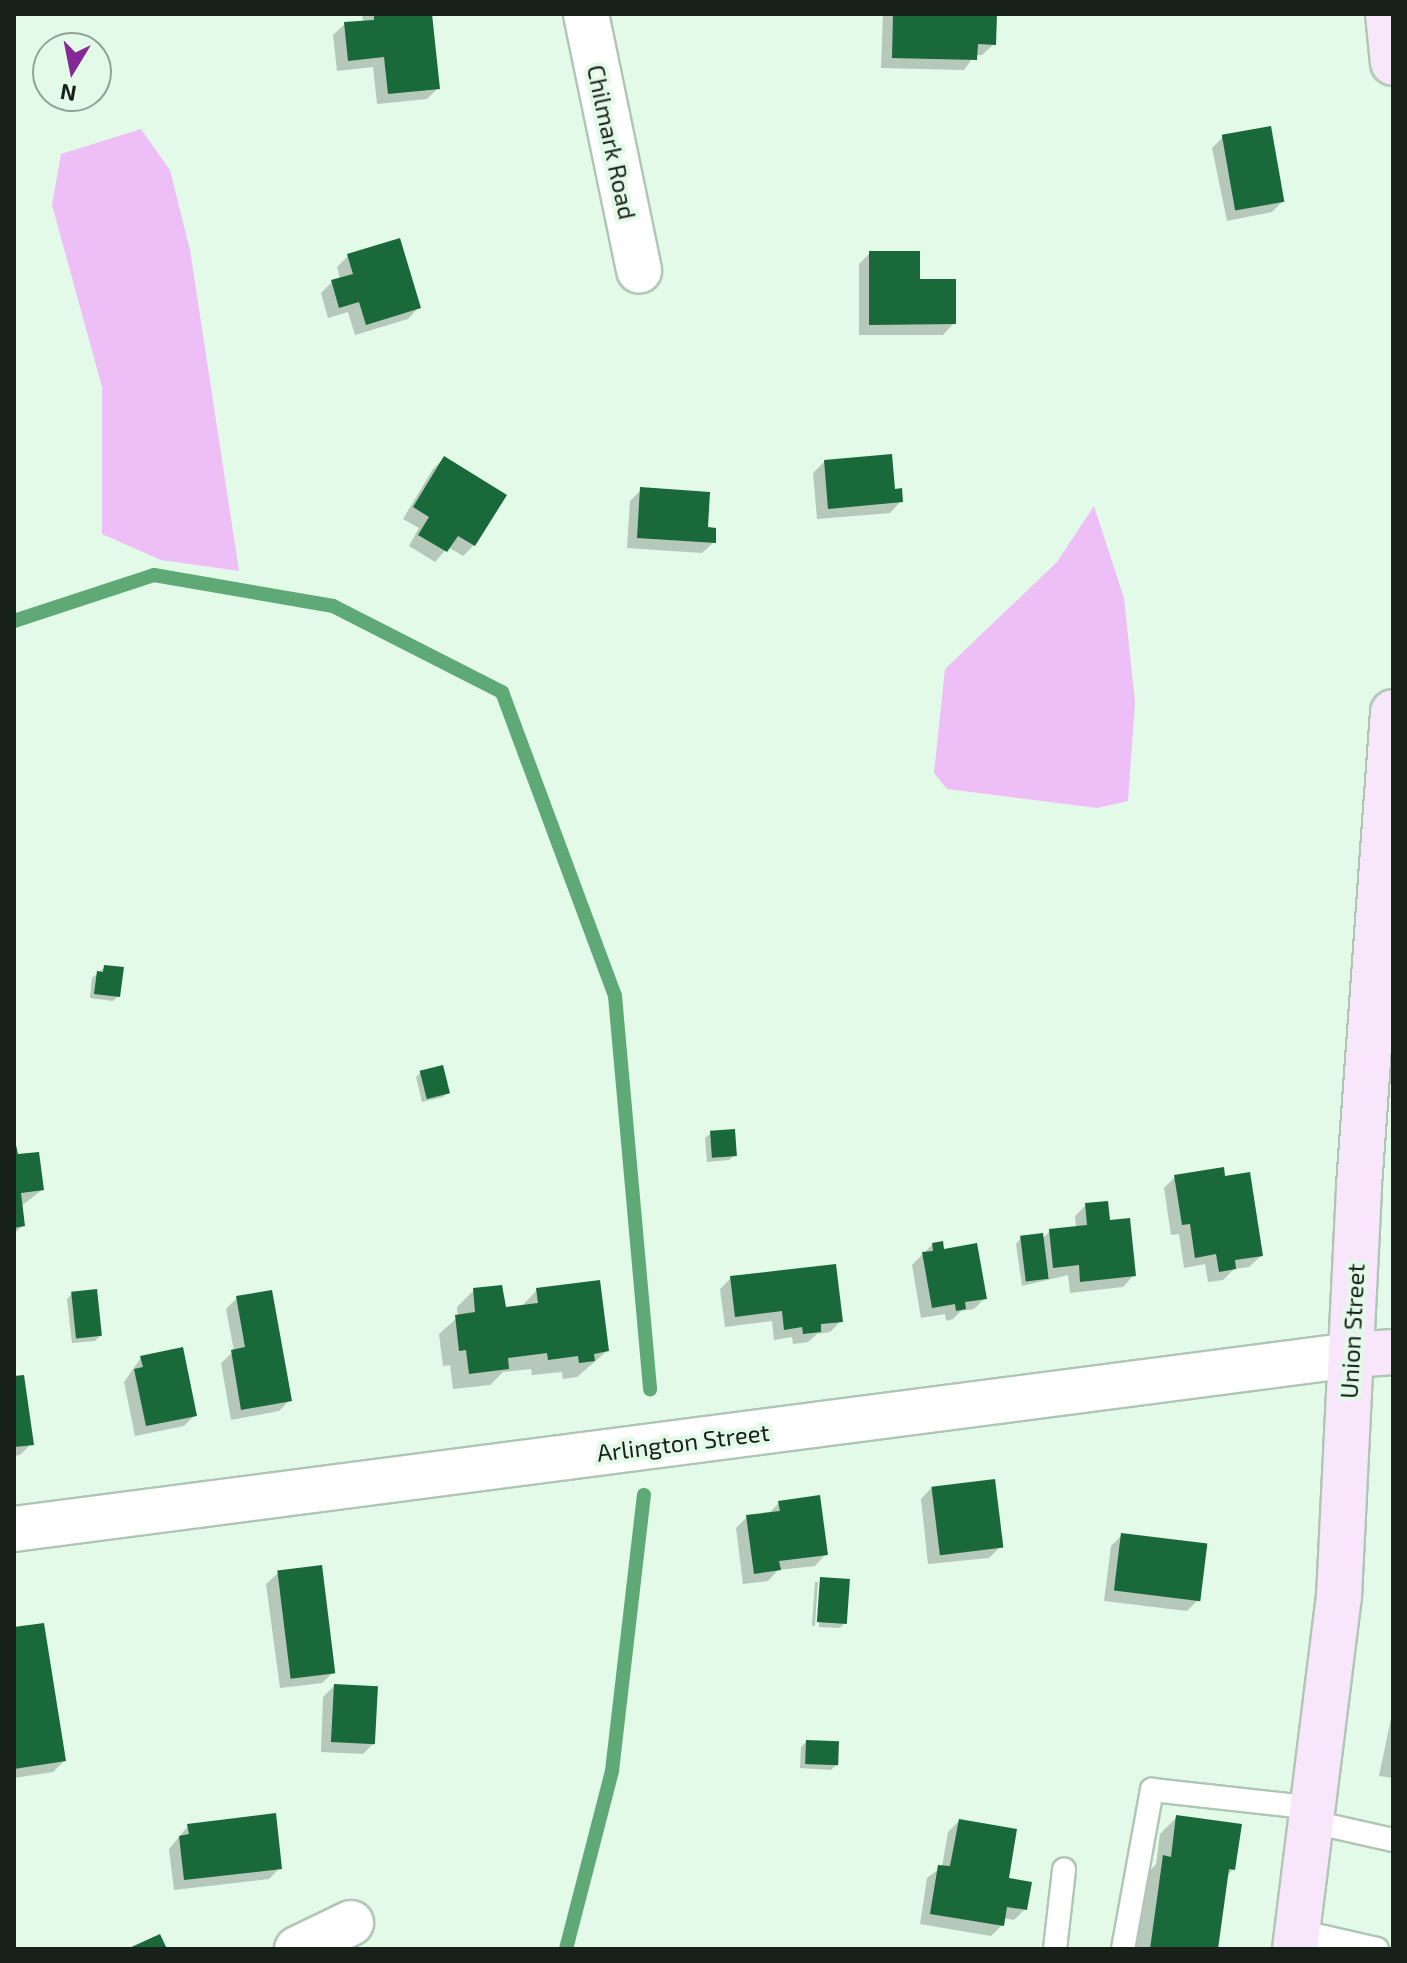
<!DOCTYPE html>
<style>
body{margin:0}
#map{position:relative;width:1407px;height:1963px;overflow:hidden;background:#e3fae8;font-family:"Exo 2",sans-serif}
div>[style]{position:absolute}
[style*='--x']{left:calc(var(--x)*1px);top:calc(var(--y)*1px);width:calc(var(--w)*1px);rotate:calc(var(--a)*1deg)}
.green>*{inset:0;background:#edbff6}
.shadow>*{inset:0;background:#0003;transform-origin:0 0}
.stream>*{height:14px;margin:-7px;padding:0 7px;transform-origin:7px;border-radius:7px;background:#5ea975}
.building>*{inset:0;background:#19693a;transform-origin:0 0}
.roads{filter:drop-shadow(2px 0 #b0c6b5) drop-shadow(-2px 0 #b0c6b5) drop-shadow(0 2px #b0c6b5) drop-shadow(0 -2px #b0c6b5)}
.lane>*{height:22px;margin:-11px;padding:0 11px;transform-origin:11px;border-radius:11px;background:#fff}
.street>*{height:44px;margin:-22px;padding:0 22px;transform-origin:22px;border-radius:22px;background:#fff}
.secondary>*{height:44px;margin:-22px;padding:0 22px;transform-origin:22px;border-radius:22px;background:#f8e6fb}
span{translate:-50% -50%;white-space:nowrap;text-align:center;line-height:1.15;-webkit-text-stroke:8px #e3fae8;paint-order:stroke}
.street-label{font-size:24px;color:#18201a}
.frame{position:absolute;inset:0;border:16px solid #18201a;pointer-events:none}
.north{position:absolute;left:32px;top:32px;width:80px;height:80px;box-sizing:border-box;background:#e3fae8;border:2px solid #92a396;border-radius:50%;rotate:190deg;font-size:22px;font-weight:700;line-height:32px;text-align:center;color:#18201a}
.north::after{content:'';display:block;margin:auto;width:28px;height:36px;background:#842995;clip-path:polygon(50% 0,100% 100%,50% 72%,0 100%)}
</style>
<div id="map">
<div class="green">
<div style="clip-path:polygon(141px 129px,170px 170px,190px 250px,239px 571px,161px 560px,102px 534px,102px 387px,52px 205px,61px 154px)"></div>
<div style="clip-path:polygon(1094px 506px,1124px 598px,1135px 702px,1128px 801px,1097px 808px,947px 789px,934px 773px,945px 669px,1057px 562px)"></div>
</div>
<div class="shadow">
<div style="clip-path:polygon(362px 14px,422px 14px,438px 88px,427px 99px,377px 104px,373px 67px,337px 71px,333px 35px,345px 24px,363px 23px)"></div>
<div style="clip-path:polygon(883px 14px,995px 14px,994px 44px,982px 55px,975px 55px,964px 70px,881px 68px)"></div>
<div style="clip-path:polygon(1223px 137px,1283px 201px,1272px 212px,1227px 221px,1212px 148px)"></div>
<div style="clip-path:polygon(870px 253px,918px 281px,954px 323px,943px 335px,859px 335px,859px 264px)"></div>
<div style="clip-path:polygon(348px 256px,419px 307px,408px 319px,355px 335px,348px 312px,328px 318px,321px 293px,332px 282px,340px 279px,337px 267px)"></div>
<div style="clip-path:polygon(444px 458px,474px 545px,463px 556px,448px 547px,435px 562px,409px 546px,419px 528px,403px 519px,433px 469px)"></div>
<div style="clip-path:polygon(824px 462px,893px 491px,901px 501px,890px 513px,817px 519px,813px 473px)"></div>
<div style="clip-path:polygon(641px 490px,706px 529px,714px 542px,702px 553px,627px 548px,630px 501px)"></div>
<div style="clip-path:polygon(105px 967px,118px 996px,113px 1001px,90px 998px,92px 978px)"></div>
<div style="clip-path:polygon(421px 1072px,448px 1092px,443px 1097px,422px 1102px,416px 1077px)"></div>
<div style="clip-path:polygon(711px 1133px,735px 1155px,729px 1160px,707px 1162px,705px 1138px)"></div>
<div style="clip-path:polygon(14px 1137px,17px 1156px,42px 1190px,20px 1207px,23px 1225px,14px 1234px)"></div>
<div style="clip-path:polygon(1175px 1177px,1261px 1256px,1249px 1267px,1234px 1269px,1223px 1280px,1208px 1282px,1205px 1264px,1184px 1268px,1179px 1234px,1171px 1235px,1164px 1188px)"></div>
<div style="clip-path:polygon(1086px 1205px,1109px 1222px,1134px 1275px,1123px 1287px,1070px 1293px,1068px 1275px,1022px 1286px,1016px 1244px,1021px 1238px,1042px 1239px,1050px 1231px,1076px 1228px,1075px 1216px)"></div>
<div style="clip-path:polygon(932px 1245px,985px 1298px,974px 1309px,961px 1311px,953px 1319px,946px 1321px,945px 1314px,921px 1318px,912px 1265px)"></div>
<div style="clip-path:polygon(731px 1278px,841px 1321px,830px 1332px,817px 1334px,808px 1342px,793px 1344px,792px 1337px,774px 1340px,772px 1321px,725px 1327px,720px 1289px)"></div>
<div style="clip-path:polygon(474px 1290px,504px 1309px,521px 1307px,537px 1290px,607px 1351px,577px 1377px,563px 1379px,562px 1372px,532px 1375px,531px 1369px,503px 1372px,490px 1385px,453px 1389px,450px 1365px,443px 1366px,439px 1334px,458px 1317px,457px 1307px)"></div>
<div style="clip-path:polygon(72px 1294px,100px 1336px,95px 1341px,72px 1343px,67px 1299px)"></div>
<div style="clip-path:polygon(237px 1298px,290px 1400px,279px 1411px,231px 1420px,221px 1363px,234px 1351px,226px 1309px)"></div>
<div style="clip-path:polygon(141px 1358px,195px 1415px,184px 1426px,135px 1436px,124px 1382px)"></div>
<div style="clip-path:polygon(14px 1378px,31px 1444px,20px 1455px,14px 1456px)"></div>
<div style="clip-path:polygon(932px 1487px,1000px 1547px,989px 1558px,928px 1564px,921px 1499px)"></div>
<div style="clip-path:polygon(779px 1503px,826px 1554px,815px 1566px,778px 1570px,768px 1581px,743px 1584px,736px 1528px,747px 1517px,768px 1514px)"></div>
<div style="clip-path:polygon(1122px 1535px,1198px 1600px,1187px 1611px,1104px 1601px,1111px 1546px)"></div>
<div style="clip-path:polygon(278px 1573px,334px 1672px,322px 1683px,280px 1688px,266px 1584px)"></div>
<div style="clip-path:polygon(821px 1579px,845px 1623px,840px 1628px,819px 1627px)"></div>
<div style="left:818px;top:1582px;width:44px;height:3px;rotate:94deg"></div>
<div style="clip-path:polygon(14px 1629px,64px 1761px,53px 1772px,14px 1778px)"></div>
<div style="clip-path:polygon(334px 1686px,374px 1743px,363px 1754px,321px 1752px,323px 1697px)"></div>
<div style="clip-path:polygon(1393px 1709px,1393px 1778px,1379px 1776px)"></div>
<div style="clip-path:polygon(806px 1742px,836px 1765px,831px 1770px,800px 1768px,801px 1747px)"></div>
<div style="clip-path:polygon(1177px 1817px,1233px 1869px,1226px 1877px,1216px 1949px,1136px 1949px,1147px 1874px,1156px 1864px,1160px 1834px)"></div>
<div style="clip-path:polygon(959px 1821px,1025px 1909px,1014px 1920px,1003px 1918px,1002px 1925px,991px 1936px,920px 1924px,927px 1878px,942px 1867px,948px 1832px)"></div>
<div style="clip-path:polygon(188px 1826px,280px 1868px,269px 1879px,174px 1890px,169px 1849px)"></div>
</div>
<div class="stream">
<div style="--x:14;--y:621;--w:147;--a:-18.2"></div>
<div style="--x:154;--y:575;--w:182;--a:9.8"></div>
<div style="--x:333;--y:606;--w:190;--a:27"></div>
<div style="--x:502;--y:692;--w:324;--a:69.6"></div>
<div style="--x:615;--y:996;--w:395;--a:84.9"></div>
<div style="--x:566;--y:1949;--w:184;--a:-75.5"></div>
<div style="--x:612;--y:1771;--w:278;--a:-83.4"></div>
</div>
<div class="building">
<div style="clip-path:polygon(374px 14px,432px 14px,440px 89px,388px 94px,384px 57px,348px 61px,344px 22px,374px 20px)"></div>
<div style="clip-path:polygon(893px 14px,997px 14px,996px 45px,978px 44px,977px 60px,892px 58px)"></div>
<div style="left:1271px;top:126px;width:77px;height:50px;rotate:80deg"></div>
<div style="clip-path:polygon(400px 238px,421px 308px,366px 325px,359px 302px,339px 308px,331px 280px,353px 274px,347px 254px)"></div>
<div style="clip-path:polygon(869px 251px,920px 251px,920px 279px,956px 279px,956px 324px,869px 325px)"></div>
<div style="clip-path:polygon(892px 454px,895px 489px,902px 488px,903px 502px,828px 509px,824px 460px)"></div>
<div style="clip-path:polygon(444px 456px,507px 495px,475px 546px,458px 536px,447px 552px,418px 535px,429px 517px,413px 507px)"></div>
<div style="clip-path:polygon(640px 487px,710px 492px,708px 527px,716px 528px,716px 543px,637px 538px)"></div>
<div style="clip-path:polygon(104px 965px,124px 967px,120px 997px,94px 994px,97px 971px,103px 972px)"></div>
<div style="left:443px;top:1065px;width:29px;height:24px;rotate:76deg"></div>
<div style="left:735px;top:1129px;width:27px;height:25px;rotate:86deg"></div>
<div style="clip-path:polygon(14px 1136px,18px 1154px,39px 1152px,44px 1190px,21px 1193px,25px 1226px,14px 1228px)"></div>
<div style="clip-path:polygon(1224px 1167px,1225px 1176px,1250px 1172px,1263px 1256px,1235px 1260px,1236px 1269px,1219px 1272px,1216px 1254px,1195px 1258px,1190px 1224px,1182px 1225px,1174px 1175px)"></div>
<div style="clip-path:polygon(1108px 1201px,1110px 1220px,1130px 1218px,1136px 1276px,1080px 1282px,1079px 1265px,1053px 1268px,1049px 1229px,1087px 1225px,1085px 1203px)"></div>
<div style="left:1043px;top:1233px;width:46px;height:23px;rotate:83deg"></div>
<div style="clip-path:polygon(943px 1241px,944px 1249px,977px 1243px,987px 1299px,965px 1302px,966px 1309px,956px 1311px,955px 1304px,932px 1308px,922px 1252px,933px 1251px,932px 1243px)"></div>
<div style="clip-path:polygon(836px 1264px,843px 1322px,821px 1324px,821px 1332px,803px 1334px,802px 1327px,784px 1330px,782px 1311px,735px 1317px,730px 1276px)"></div>
<div style="clip-path:polygon(600px 1280px,609px 1351px,594px 1354px,595px 1361px,579px 1363px,578px 1356px,548px 1360px,547px 1353px,508px 1358px,509px 1369px,469px 1374px,466px 1350px,459px 1351px,455px 1315px,475px 1312px,473px 1288px,502px 1285px,506px 1307px,538px 1303px,536px 1288px)"></div>
<div style="left:97px;top:1289px;width:47px;height:26px;rotate:84deg"></div>
<div style="clip-path:polygon(272px 1290px,292px 1401px,241px 1410px,231px 1350px,245px 1347px,236px 1296px)"></div>
<div style="clip-path:polygon(183px 1347px,197px 1416px,146px 1426px,134px 1369px,143px 1367px,140px 1356px)"></div>
<div style="clip-path:polygon(24px 1375px,34px 1445px,14px 1447px,14px 1376px)"></div>
<div style="left:995px;top:1479px;width:69px;height:64px;rotate:83deg"></div>
<div style="clip-path:polygon(820px 1495px,828px 1555px,779px 1561px,781px 1570px,754px 1574px,746px 1515px,780px 1511px,778px 1501px)"></div>
<div style="left:1121px;top:1533px;width:87px;height:58px;rotate:7deg"></div>
<div style="left:322px;top:1565px;width:109px;height:45px;rotate:83deg"></div>
<div style="left:820px;top:1577px;width:30px;height:45px;rotate:4deg"></div>
<div style="clip-path:polygon(44px 1623px,66px 1761px,14px 1769px,14px 1627px)"></div>
<div style="left:334px;top:1684px;width:44px;height:58px;rotate:3deg"></div>
<div style="left:806px;top:1740px;width:33px;height:24px;rotate:2deg"></div>
<div style="clip-path:polygon(276px 1813px,282px 1869px,184px 1880px,179px 1836px,189px 1834px,187px 1824px)"></div>
<div style="clip-path:polygon(1176px 1815px,1242px 1824px,1235px 1870px,1229px 1869px,1218px 1949px,1150px 1949px,1163px 1855px,1171px 1857px)"></div>
<div style="clip-path:polygon(959px 1819px,1017px 1829px,1009px 1878px,1032px 1882px,1027px 1910px,1007px 1907px,1004px 1926px,930px 1914px,938px 1865px,950px 1866px)"></div>
<div style="clip-path:polygon(160px 1934px,167px 1949px,127px 1949px)"></div>
</div>
<div class="roads">
<div class="lane">
<div style="--x:1313;--y:1822;--w:82;--a:12.7"></div>
<div style="--x:1298;--y:1931;--w:81;--a:12.8"></div>
<div style="--x:1055;--y:1949;--w:80;--a:-83.5"></div>
<div style="--x:1123;--y:1949;--w:162;--a:-79.7"></div>
<div style="--x:1152;--y:1790;--w:164;--a:6.3"></div>
</div>
<div class="street">
<div style="--x:586;--y:14;--w:262;--a:78.3"></div>
<div style="--x:14;--y:1529;--w:1349;--a:-7.41"></div>
<div style="--x:297;--y:1949;--w:60;--a:-25.7"></div>
</div>
<div class="secondary">
<div style="--x:1388;--y:14;--w:49;--a:84.2"></div>
<div style="--x:1352;--y:1355;--w:41;--a:-4.2"></div>
<div style="--x:1295;--y:1949;--w:355;--a:-82.9"></div>
<div style="--x:1339;--y:1597;--w:411;--a:-87.2"></div>
<div style="--x:1359;--y:1186;--w:475;--a:-85.9"></div>
</div>
</div>
<div class="street-label">
<span style="left:612px;top:142px;rotate:78deg">Chilmark Road</span>
<span style="left:1352px;top:1331px;rotate:-87deg">Union Street</span>
<span style="left:683px;top:1442px;rotate:-7deg">Arlington Street</span>
</div>
<div class="frame"></div>
<div class="north">N</div>
</div>
